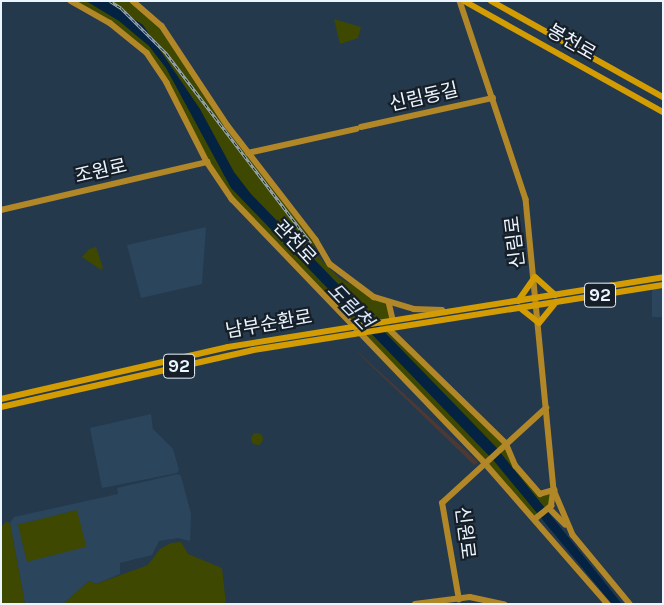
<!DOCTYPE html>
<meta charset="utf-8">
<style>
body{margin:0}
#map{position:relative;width:664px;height:605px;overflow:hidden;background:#25394c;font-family:Karla,"Noto Sans KR",sans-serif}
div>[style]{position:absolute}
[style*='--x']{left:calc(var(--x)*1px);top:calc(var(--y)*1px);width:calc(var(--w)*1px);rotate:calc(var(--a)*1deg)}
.commercial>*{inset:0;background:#4d3933}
.built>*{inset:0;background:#2b455c;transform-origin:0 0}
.green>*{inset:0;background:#3e4800;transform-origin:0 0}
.round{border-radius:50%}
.water>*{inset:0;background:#042343}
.secondary>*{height:5.5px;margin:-2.75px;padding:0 2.75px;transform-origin:2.75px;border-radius:2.75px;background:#b18728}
.primary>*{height:6px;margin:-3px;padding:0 3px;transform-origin:3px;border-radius:3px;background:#d39c02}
.rail>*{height:3px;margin-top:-1.5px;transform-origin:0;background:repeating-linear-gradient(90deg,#161f28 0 4px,#9fadba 0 8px);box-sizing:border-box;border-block:1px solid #9fadba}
span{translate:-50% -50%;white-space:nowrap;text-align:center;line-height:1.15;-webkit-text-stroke:4.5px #161f28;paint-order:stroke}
.shield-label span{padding:1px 4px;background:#161f28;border:1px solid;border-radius:4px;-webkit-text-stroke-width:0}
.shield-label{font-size:18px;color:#ebf5ff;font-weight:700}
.street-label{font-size:19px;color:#ebf5ff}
.water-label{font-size:20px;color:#d7e6f8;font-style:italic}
.frame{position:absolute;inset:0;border:2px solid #ebf5ff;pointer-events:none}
</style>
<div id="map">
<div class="commercial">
<div style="clip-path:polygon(349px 344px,425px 413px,478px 462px,474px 465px)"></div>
</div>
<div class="built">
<div style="clip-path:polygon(206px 227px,202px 284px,141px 298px,127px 245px)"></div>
<div style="left:663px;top:289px;width:28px;height:11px;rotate:90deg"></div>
<div style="clip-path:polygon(151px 414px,153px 429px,173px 449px,179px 470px,177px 473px,102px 488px,90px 428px)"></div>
<div style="clip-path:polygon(178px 474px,181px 476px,191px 514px,190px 541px,178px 538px,159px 541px,152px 555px,120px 563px,120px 574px,96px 584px,89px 581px,63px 604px,25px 604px,10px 523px,14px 517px,118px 494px,117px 488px)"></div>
</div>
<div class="green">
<div style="clip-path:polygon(72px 1px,129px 1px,157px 25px,246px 154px,314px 241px,315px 253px,339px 278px,388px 303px,391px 319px,388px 330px,502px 441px,539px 495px,552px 491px,551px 503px,535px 518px,232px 196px,208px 160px,157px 63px,106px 18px)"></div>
<div style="clip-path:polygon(334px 19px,361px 27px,358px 38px,340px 44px)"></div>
<div style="clip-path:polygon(96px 247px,103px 268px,101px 270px,82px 257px,89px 249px)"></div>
<div class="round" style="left:251px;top:433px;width:12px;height:12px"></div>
<div style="left:77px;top:510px;width:38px;height:61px;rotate:76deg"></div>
<div style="clip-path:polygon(6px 522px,10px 523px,25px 604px,1px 604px,1px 527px)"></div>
<div style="clip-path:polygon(181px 542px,188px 554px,222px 568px,226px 604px,63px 604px,89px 581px,96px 584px,148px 565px,160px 549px,171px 543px)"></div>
</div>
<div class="water">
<div style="clip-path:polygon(86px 1px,107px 1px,143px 25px,200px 109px,234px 172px,251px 194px,496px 447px,622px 604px,612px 604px,494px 461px,231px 188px,166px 68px,149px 46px,119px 21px)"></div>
</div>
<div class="secondary">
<div style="--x:71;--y:1;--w:45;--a:29.4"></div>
<div style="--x:110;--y:23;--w:48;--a:39"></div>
<div style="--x:147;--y:53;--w:36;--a:56"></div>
<div style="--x:167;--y:83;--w:89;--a:63.1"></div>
<div style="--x:207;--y:162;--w:45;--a:56"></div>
<div style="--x:232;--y:199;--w:364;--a:46.2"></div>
<div style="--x:484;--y:462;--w:189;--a:48.9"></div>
<div style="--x:133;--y:1;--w:38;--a:41"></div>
<div style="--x:162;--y:26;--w:120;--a:56.6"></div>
<div style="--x:228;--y:126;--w:144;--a:52.3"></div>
<div style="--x:316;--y:240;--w:28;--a:60"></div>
<div style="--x:330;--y:264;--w:55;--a:36.9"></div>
<div style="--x:374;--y:297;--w:42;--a:16.7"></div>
<div style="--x:414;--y:309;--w:28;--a:2"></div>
<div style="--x:460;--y:1;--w:209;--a:71.6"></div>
<div style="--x:526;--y:199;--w:292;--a:84.5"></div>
<div style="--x:554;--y:490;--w:49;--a:67.1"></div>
<div style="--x:573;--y:535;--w:89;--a:50.4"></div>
<div style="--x:361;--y:127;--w:135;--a:-12.4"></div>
<div style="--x:248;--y:153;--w:111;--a:-12.5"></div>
<div style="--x:1;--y:210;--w:212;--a:-13.1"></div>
<div style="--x:389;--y:302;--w:18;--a:77"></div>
<div style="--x:389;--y:329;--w:163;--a:44.3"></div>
<div style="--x:506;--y:443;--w:25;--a:67"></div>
<div style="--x:516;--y:466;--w:37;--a:49"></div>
<div style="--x:540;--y:494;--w:15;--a:-16"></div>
<div style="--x:549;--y:508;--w:23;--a:45"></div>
<div style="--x:535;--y:519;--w:21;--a:-39"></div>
<div style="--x:551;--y:506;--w:14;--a:-82"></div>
<div style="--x:459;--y:600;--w:98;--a:-99.9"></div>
<div style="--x:442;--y:503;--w:141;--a:-42.4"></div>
<div style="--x:415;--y:604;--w:55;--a:-7.3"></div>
<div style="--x:470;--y:597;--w:35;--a:12"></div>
</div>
<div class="primary">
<div style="--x:464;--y:1;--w:228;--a:29.2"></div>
<div style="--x:491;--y:1;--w:197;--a:29.2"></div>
<div style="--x:518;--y:301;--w:29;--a:-55"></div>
<div style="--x:535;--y:277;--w:27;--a:42"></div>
<div style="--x:520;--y:308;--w:24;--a:38"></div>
<div style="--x:539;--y:323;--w:26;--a:-51"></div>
<div style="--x:1;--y:399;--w:233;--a:-12.9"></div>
<div style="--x:228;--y:347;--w:441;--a:-9.1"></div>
<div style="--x:1;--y:407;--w:258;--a:-12.7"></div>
<div style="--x:253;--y:350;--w:415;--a:-9"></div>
</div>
<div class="rail">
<div style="--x:110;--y:1;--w:13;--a:32"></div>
<div style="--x:121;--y:8;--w:64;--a:45"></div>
<div style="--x:166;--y:53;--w:239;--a:52.7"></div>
</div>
<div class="shield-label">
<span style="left:600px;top:295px">92</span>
<span style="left:179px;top:366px">92</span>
</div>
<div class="street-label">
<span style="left:571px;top:43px;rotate:30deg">봉천로</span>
<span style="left:424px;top:98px;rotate:-13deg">신림동길</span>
<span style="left:101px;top:172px;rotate:-13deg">조원로</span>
<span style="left:516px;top:242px;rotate:-97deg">신림로</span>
<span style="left:294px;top:243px;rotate:47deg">관천로</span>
<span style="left:269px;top:325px;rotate:-10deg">남부순환로</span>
<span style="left:464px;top:533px;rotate:83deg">신원로</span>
</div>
<div class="water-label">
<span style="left:350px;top:306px;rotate:46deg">도림천</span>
</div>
<div class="frame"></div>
</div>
